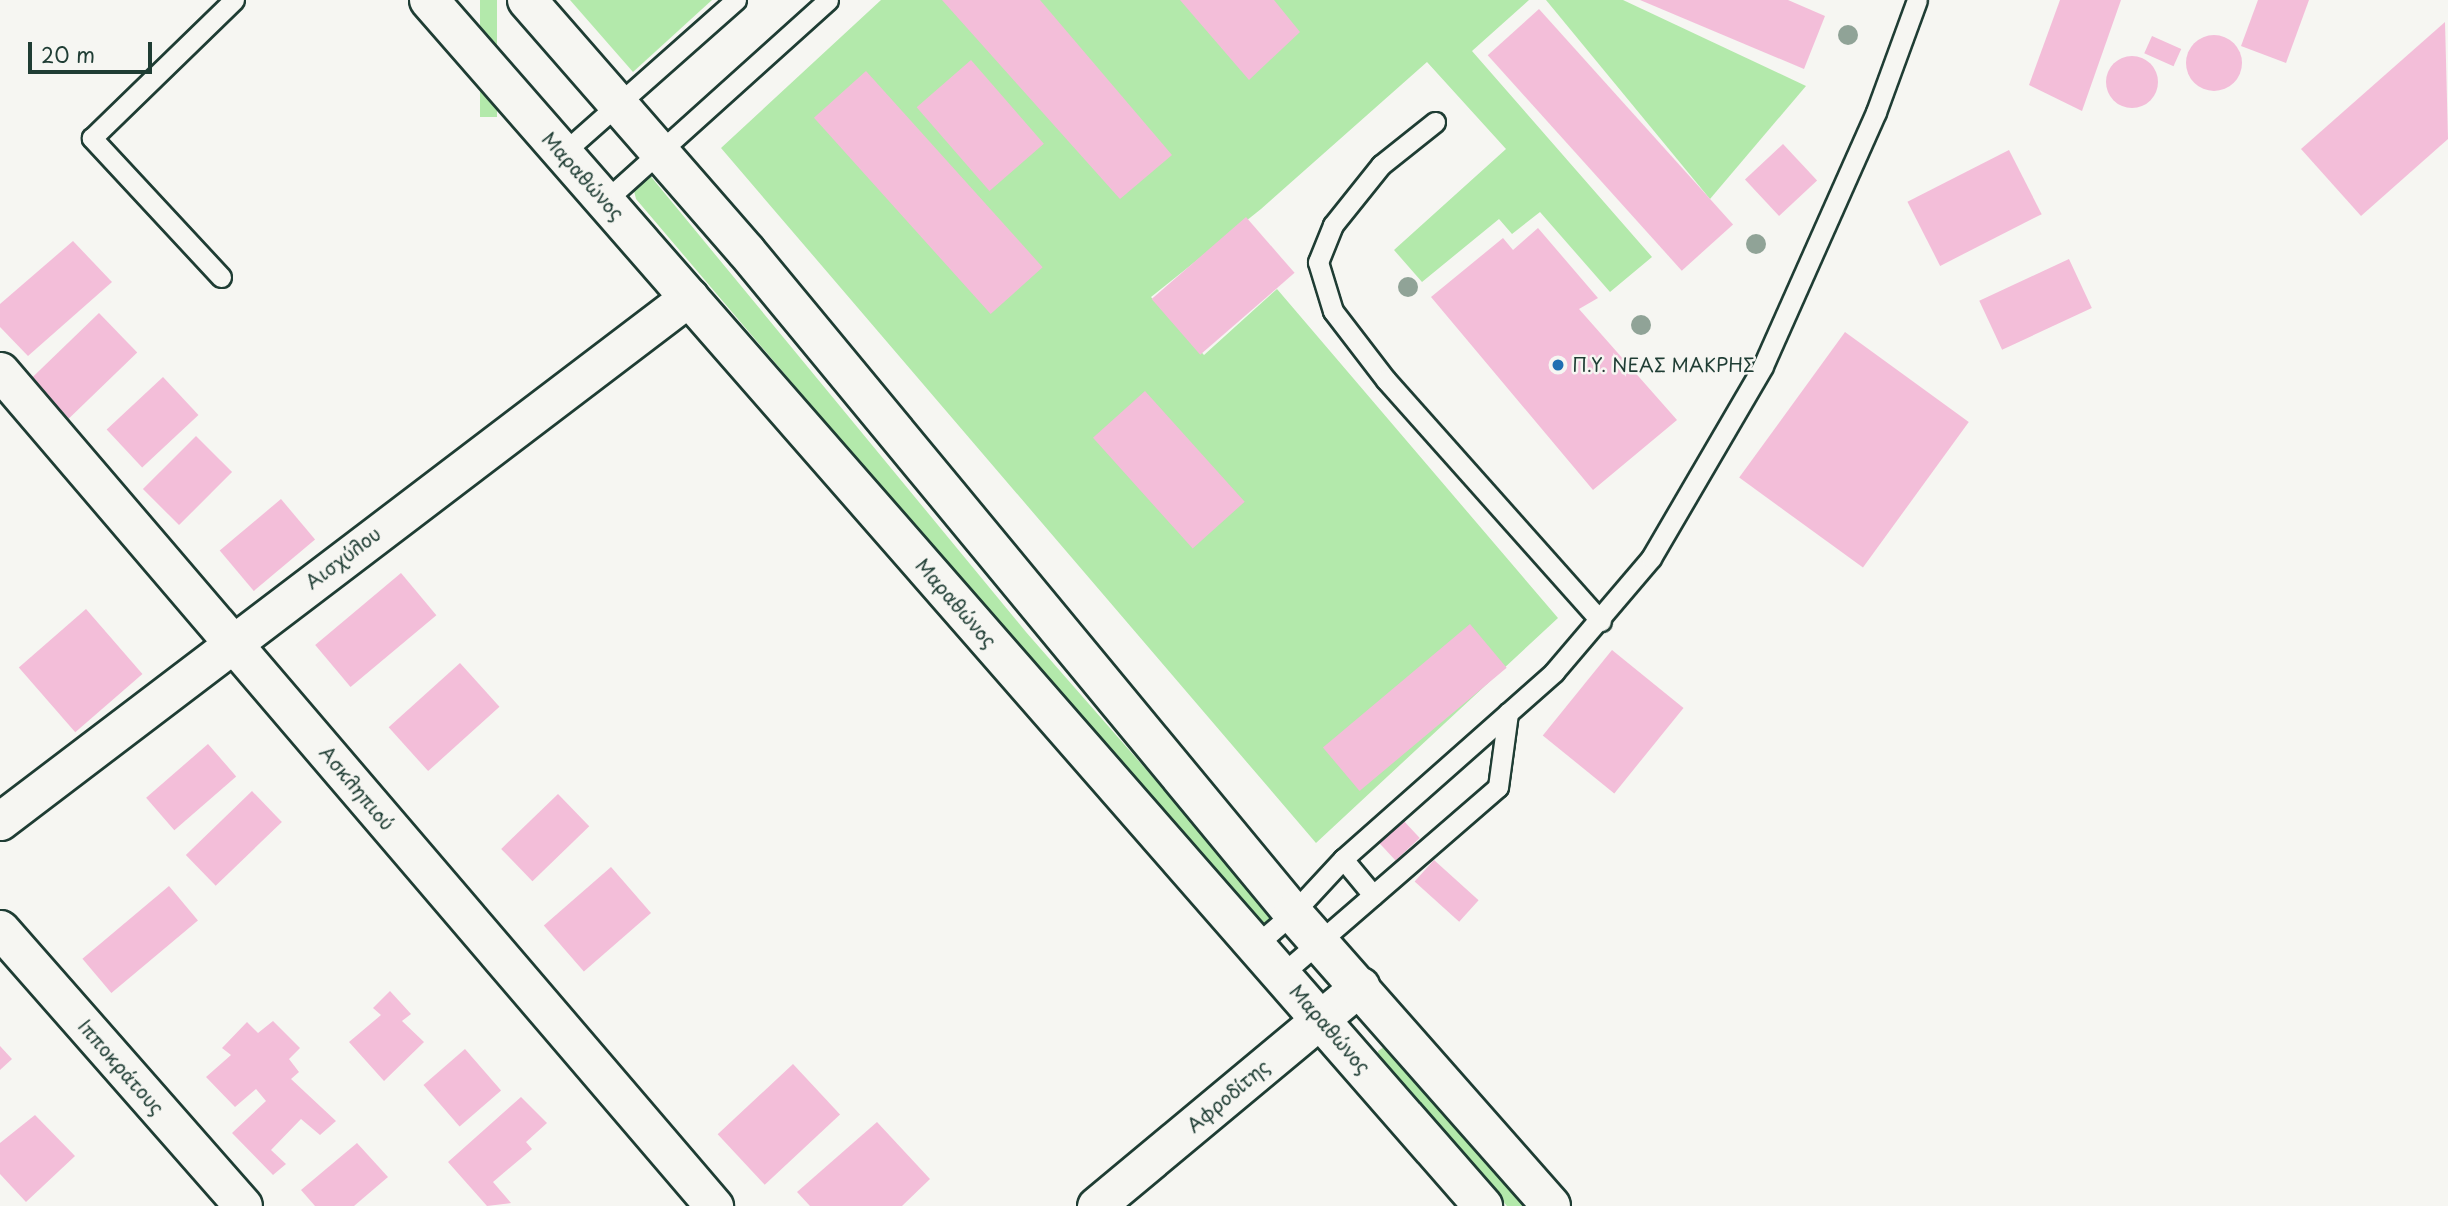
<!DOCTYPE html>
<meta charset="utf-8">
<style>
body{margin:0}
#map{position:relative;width:2448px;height:1206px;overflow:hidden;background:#f6f6f2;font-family:"Playpen Sans",sans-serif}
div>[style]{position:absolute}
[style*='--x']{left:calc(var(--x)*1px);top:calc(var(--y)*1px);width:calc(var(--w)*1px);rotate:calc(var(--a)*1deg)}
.green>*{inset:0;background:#b3e9ab;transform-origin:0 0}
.building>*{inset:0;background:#f3bed9;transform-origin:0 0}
.round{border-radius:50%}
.roads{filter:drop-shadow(2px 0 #1f3d34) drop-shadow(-2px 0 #1f3d34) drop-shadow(0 2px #1f3d34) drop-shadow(0 -2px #1f3d34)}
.lane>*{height:19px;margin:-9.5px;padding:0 9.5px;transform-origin:9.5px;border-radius:9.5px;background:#f6f6f2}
.street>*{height:37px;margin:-18.5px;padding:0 18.5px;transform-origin:18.5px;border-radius:18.5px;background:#f6f6f2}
.primary>*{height:38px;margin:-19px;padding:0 19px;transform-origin:19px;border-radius:19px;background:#f6f6f2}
.trees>*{width:20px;height:20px;margin:-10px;border-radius:50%;background:#90a397}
.dots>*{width:19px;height:19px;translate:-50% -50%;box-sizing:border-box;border:4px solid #f6f6f2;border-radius:50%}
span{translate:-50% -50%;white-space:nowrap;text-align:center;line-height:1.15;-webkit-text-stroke:5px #f6f6f2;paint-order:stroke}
.street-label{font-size:19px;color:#1f3d34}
.poi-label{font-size:19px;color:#1f3d34}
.left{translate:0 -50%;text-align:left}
.scale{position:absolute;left:28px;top:42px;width:124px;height:32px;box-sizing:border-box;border:4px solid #1f3d34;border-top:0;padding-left:9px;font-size:21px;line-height:24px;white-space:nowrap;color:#1f3d34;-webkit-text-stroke:5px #f6f6f2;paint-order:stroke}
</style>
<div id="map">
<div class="green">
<div style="left:480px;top:0;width:17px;height:117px"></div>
<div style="clip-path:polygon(570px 0,712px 0,633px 72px)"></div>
<div style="clip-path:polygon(881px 0,1529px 0,1472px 51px,1652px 257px,1610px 292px,1540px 212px,1512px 234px,1499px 219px,1422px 282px,1394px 250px,1506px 149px,1427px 62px,1261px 209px,1151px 297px,1204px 355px,1277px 289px,1558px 618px,1316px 843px,721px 148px)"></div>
<div style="clip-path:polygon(1546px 0,1623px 0,1806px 86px,1710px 199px)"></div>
<div style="clip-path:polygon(648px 173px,1026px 632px,1269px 910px,1270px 921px,1262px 925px,1014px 644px,636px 199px,633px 187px)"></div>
<div style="clip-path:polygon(1387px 1045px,1528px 1206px,1507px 1206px,1379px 1059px,1378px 1051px)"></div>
</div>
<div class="building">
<div style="clip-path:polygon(942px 0,1040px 0,1172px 155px,1120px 199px)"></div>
<div style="clip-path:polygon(1180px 0,1274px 0,1300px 32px,1249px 80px)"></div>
<div style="clip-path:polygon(1640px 0,1788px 0,1825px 16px,1804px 69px)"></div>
<div style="clip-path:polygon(2060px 0,2121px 0,2082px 111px,2029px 85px)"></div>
<div style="clip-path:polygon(2258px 0,2309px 0,2286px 63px,2241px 46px)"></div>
<div style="left:1539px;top:9px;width:290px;height:69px;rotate:48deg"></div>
<div style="clip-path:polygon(2445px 22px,2448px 139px,2361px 216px,2301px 149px)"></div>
<div class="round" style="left:2186px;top:35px;width:56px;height:56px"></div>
<div style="left:2152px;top:36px;width:32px;height:19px;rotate:24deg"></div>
<div class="round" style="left:2106px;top:56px;width:52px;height:52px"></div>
<div style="left:971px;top:60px;width:111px;height:72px;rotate:49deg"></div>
<div style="left:866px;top:71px;width:264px;height:70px;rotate:48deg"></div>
<div style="left:1783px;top:144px;width:50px;height:52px;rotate:47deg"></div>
<div style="left:2009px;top:150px;width:72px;height:114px;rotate:63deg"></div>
<div style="left:1246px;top:217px;width:74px;height:125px;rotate:49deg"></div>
<div style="clip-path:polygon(1538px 228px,1598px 298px,1579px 309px,1677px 420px,1593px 490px,1431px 297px,1503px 238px,1513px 250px)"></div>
<div style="clip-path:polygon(73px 241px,112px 282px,28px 356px,0 327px,0 304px)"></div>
<div style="left:2069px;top:259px;width:54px;height:99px;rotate:65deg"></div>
<div style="left:99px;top:313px;width:55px;height:95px;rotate:46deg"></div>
<div style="left:1845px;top:332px;width:153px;height:180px;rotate:36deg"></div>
<div style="left:163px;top:377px;width:52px;height:77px;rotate:47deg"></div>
<div style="left:1145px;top:391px;width:149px;height:70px;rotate:48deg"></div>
<div style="left:196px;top:436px;width:51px;height:75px;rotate:45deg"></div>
<div style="left:281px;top:499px;width:53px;height:80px;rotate:50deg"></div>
<div style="left:401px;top:573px;width:55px;height:112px;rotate:50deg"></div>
<div style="left:86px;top:609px;width:86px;height:89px;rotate:49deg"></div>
<div style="left:1470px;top:624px;width:57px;height:192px;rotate:50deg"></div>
<div style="left:1612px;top:650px;width:92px;height:110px;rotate:39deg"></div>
<div style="left:460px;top:663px;width:59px;height:96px;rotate:48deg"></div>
<div style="left:208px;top:744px;width:43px;height:82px;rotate:49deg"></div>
<div style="left:252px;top:791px;width:43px;height:92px;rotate:46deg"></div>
<div style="left:558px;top:794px;width:45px;height:79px;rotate:46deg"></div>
<div style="left:1402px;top:819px;width:26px;height:33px;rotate:47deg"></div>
<div style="left:1434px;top:860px;width:60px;height:29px;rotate:42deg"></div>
<div style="left:611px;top:867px;width:61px;height:89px;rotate:49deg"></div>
<div style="left:169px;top:886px;width:45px;height:113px;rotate:50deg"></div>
<div style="clip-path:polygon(390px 991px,411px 1014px,402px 1021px,424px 1042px,384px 1081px,349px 1042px,381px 1015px,373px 1008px)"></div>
<div style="clip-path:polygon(273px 1021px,300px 1048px,289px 1059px,299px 1072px,291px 1079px,336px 1121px,320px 1135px,301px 1119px,271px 1150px,286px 1164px,273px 1175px,232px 1133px,266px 1101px,256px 1089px,235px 1107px,206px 1077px,231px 1055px,222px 1048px,247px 1022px,258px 1033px)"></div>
<div style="clip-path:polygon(0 1046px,12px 1059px,0 1070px)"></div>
<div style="left:465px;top:1049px;width:55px;height:55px;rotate:49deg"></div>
<div style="left:793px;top:1064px;width:69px;height:103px;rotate:47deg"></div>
<div style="clip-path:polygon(521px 1097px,547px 1123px,526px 1142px,532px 1149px,493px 1182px,511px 1203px,487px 1206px,448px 1162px)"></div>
<div style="clip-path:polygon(35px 1115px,75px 1156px,26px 1202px,0 1174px,0 1143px)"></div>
<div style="clip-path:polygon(877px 1122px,930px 1179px,902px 1206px,810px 1206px,797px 1192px)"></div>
<div style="clip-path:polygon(357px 1143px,388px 1177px,354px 1206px,315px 1206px,301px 1190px)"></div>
</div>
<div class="roads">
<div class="lane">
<div style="--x:1435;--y:122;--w:69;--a:141.5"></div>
<div style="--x:1381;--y:165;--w:77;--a:128.7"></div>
<div style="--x:1333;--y:225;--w:40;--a:112"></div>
<div style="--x:1318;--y:262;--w:51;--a:73"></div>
<div style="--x:1333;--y:311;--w:87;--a:52.5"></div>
<div style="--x:1386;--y:380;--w:323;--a:48.3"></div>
<div style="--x:563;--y:153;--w:231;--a:-41.5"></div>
<div style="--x:605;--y:201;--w:300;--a:-42"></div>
<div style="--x:221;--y:277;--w:190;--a:-132.9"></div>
<div style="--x:92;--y:138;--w:198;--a:-44.2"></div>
<div style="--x:1343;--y:859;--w:47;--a:50.2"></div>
<div style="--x:1256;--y:945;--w:49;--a:-40.9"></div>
<div style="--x:1293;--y:913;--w:74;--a:-47.2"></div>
<div style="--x:1343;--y:859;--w:282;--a:-41.5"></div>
<div style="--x:1554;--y:672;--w:150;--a:-49.6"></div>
<div style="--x:1651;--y:558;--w:222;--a:-59.7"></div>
<div style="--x:1763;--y:366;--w:278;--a:-66"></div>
<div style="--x:1876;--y:112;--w:119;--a:-69.9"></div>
<div style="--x:1281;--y:975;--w:287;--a:-40.9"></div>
<div style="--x:1498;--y:787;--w:75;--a:-82.3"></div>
</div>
<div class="street">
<div style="--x:0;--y:371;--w:1099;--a:49.47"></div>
<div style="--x:0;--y:821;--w:866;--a:-37.25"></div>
<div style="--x:0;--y:929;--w:368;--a:48.7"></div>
<div style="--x:1096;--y:1206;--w:344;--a:-39.8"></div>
</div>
<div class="primary">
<div style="--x:429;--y:0;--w:1602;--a:48.85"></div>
<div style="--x:527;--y:0;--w:333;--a:48.9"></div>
<div style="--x:746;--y:251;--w:859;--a:50.43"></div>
<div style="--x:1293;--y:913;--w:390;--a:48.6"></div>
</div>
</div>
<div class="trees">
<div style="left:1848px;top:35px"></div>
<div style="left:1756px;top:244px"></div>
<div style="left:1408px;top:287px"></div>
<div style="left:1641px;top:325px"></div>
</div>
<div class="dots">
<div style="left:1558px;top:365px;background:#1f6fb2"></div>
</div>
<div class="street-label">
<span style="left:583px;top:176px;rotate:48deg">Μαραθώνος</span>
<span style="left:343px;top:558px;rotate:-37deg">Αισχύλου</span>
<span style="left:956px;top:603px;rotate:49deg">Μαραθώνος</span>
<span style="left:357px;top:788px;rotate:50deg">Ασκληπιού</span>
<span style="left:1330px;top:1029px;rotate:49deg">Μαραθώνος</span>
<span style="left:121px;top:1067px;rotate:49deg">Ιπποκράτους</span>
<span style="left:1228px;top:1096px;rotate:-40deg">Αφροδίτης</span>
</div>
<div class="poi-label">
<span class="left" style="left:1572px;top:365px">Π.Υ. ΝΕΑΣ ΜΑΚΡΗΣ</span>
</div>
<div class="scale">20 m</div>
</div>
